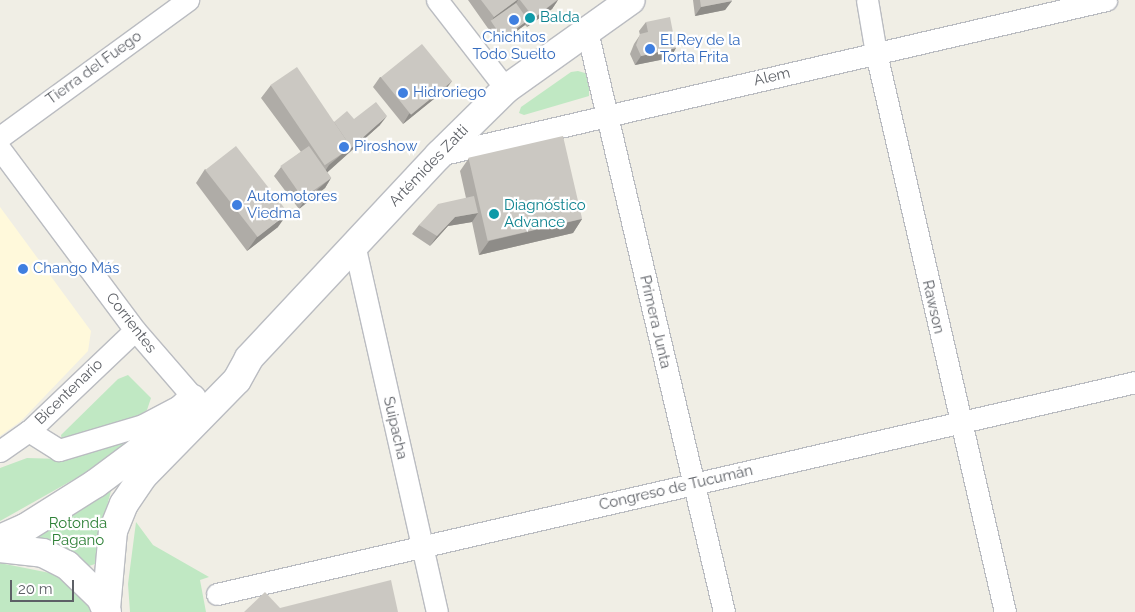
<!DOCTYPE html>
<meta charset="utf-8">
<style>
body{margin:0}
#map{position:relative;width:1135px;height:612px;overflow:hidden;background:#f0eee5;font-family:Raleway,sans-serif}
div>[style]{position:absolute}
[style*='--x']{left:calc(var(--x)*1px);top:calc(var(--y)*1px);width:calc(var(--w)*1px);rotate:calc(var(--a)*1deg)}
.commercial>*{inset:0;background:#fff9db}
.green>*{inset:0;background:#c0e8c3}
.roads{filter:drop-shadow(1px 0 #babcc1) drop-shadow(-1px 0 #babcc1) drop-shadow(0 1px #babcc1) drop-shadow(0 -1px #babcc1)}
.street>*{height:21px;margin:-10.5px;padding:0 10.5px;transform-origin:10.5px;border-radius:10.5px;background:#fff}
.secondary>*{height:28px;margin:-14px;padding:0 14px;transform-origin:14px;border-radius:14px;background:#fff}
.wall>*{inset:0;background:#afaca7}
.shaded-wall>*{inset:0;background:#8e8c88}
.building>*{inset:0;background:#cbc8c2;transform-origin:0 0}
.dots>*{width:14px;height:14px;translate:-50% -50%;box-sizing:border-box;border:2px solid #fff;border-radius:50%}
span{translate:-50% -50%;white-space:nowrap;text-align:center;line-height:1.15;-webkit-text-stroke:4.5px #fff;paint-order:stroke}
.culture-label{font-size:15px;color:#0d838f}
.left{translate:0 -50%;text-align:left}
.shop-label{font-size:15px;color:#366cbe}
.street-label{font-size:15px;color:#5d6066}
.park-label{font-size:15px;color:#308239}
.scale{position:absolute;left:10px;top:580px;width:64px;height:22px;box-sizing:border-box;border:2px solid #5d6066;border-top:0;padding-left:6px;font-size:15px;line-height:18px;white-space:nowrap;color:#5d6066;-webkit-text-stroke:4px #fff;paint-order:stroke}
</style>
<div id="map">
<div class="commercial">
<div style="clip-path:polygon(0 207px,91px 331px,88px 351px,21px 421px,0 436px)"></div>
</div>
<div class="green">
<div style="clip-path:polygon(578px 71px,585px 73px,589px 78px,589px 96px,524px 115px,519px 113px,521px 107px,571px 72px)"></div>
<div style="clip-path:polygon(128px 375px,151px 398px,147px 410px,135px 419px,62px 442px,61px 435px,118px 379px)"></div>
<div style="clip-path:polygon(122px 440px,124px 446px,87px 472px,0 521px,0 468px,27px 458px,62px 459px)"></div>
<div style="clip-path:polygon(108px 489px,111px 491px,97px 543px,98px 563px,89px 566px,73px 554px,32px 538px)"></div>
<div style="clip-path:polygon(136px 522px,153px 545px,209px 577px,200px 580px,206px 612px,130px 612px,128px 584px)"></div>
<div style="clip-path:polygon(0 563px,60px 575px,89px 601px,94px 612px,0 612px)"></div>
</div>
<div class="roads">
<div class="street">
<div style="--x:437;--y:0;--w:113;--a:52.2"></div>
<div style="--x:867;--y:0;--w:54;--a:80.4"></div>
<div style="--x:876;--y:53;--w:574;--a:77.01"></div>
<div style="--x:587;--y:31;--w:597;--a:76.73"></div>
<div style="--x:0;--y:137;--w:233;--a:-36.1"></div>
<div style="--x:0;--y:149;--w:226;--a:53.3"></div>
<div style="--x:135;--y:330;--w:90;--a:49.1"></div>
<div style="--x:194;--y:398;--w:58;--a:152.1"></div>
<div style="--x:143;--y:425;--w:88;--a:163.4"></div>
<div style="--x:59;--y:450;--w:36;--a:-148"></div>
<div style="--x:439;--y:155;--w:685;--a:-13.08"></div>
<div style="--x:354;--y:244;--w:377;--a:77.3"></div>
<div style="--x:0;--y:451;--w:35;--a:-35"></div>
<div style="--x:29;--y:431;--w:146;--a:-43.6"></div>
<div style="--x:217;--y:594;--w:942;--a:-13"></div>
</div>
<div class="secondary">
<div style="--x:0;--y:539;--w:27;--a:-24"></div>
<div style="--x:25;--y:528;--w:83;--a:-32.2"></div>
<div style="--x:95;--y:484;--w:54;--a:-36.7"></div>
<div style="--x:138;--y:452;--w:76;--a:-44.5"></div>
<div style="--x:0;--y:548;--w:43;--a:6.6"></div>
<div style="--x:43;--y:553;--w:27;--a:27"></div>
<div style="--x:67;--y:565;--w:47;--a:44.1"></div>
<div style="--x:101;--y:598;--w:15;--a:67"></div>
<div style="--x:106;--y:609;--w:78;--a:-84.9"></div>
<div style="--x:113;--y:531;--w:29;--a:-68"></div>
<div style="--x:124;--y:504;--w:34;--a:-56"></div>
<div style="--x:143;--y:476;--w:134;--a:-45.6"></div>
<div style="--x:237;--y:380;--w:25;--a:-61"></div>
<div style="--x:249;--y:358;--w:278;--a:-46.9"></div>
<div style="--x:439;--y:155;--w:94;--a:-44.6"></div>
<div style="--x:506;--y:89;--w:153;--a:-35.5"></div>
</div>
</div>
<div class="wall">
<div style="clip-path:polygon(468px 0,518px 0,516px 3px,518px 0,558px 0,552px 9px,527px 27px,525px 25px,499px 44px)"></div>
<div style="clip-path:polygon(693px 0,732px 0,725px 10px,695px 16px)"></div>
<div style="clip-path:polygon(646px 22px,676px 48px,670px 58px,635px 65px,630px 54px,634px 44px,640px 35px,639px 31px)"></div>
<div style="clip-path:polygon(380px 77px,452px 81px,445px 90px,403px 124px,373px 87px)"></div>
<div style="clip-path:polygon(271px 85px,334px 122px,354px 119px,380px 125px,327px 172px,331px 178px,325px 188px,299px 209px,274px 176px,281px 167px,301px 152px,261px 98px)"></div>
<div style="clip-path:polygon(469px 158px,582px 219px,573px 233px,479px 255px,472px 222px,448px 226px,430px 246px,412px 234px,419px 225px,466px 198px,460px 171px)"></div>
<div style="clip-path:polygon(205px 169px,278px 227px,247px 251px,196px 183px)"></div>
</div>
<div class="shaded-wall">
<div style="clip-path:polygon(517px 0,518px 0,513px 8px,491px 22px,494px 17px)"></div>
<div style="clip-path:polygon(558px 0,552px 9px,527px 27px,534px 18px)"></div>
<div style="clip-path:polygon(732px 1px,725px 10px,695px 16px,701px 7px)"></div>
<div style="clip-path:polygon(528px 20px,525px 25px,499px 44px,503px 39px)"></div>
<div style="clip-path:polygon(676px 48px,670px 58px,635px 65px,641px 56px)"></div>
<div style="clip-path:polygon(452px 81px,445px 90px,403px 124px,409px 114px)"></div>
<div style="clip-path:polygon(387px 116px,380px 125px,320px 179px,329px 165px)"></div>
<div style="clip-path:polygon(331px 178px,325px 188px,299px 209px,305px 200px)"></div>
<div style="clip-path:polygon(288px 213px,278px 227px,247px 251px,257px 237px)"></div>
<div style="clip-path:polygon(478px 213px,472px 222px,448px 226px,430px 246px,437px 236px,455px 217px)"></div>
<div style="clip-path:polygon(582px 219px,573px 233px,479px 255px,489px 241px)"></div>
</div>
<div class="building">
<div style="clip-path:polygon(481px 0,517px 0,494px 17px)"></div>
<div style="clip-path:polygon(520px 0,557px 0,534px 18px)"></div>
<div style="clip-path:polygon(700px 0,732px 0,732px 1px,701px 7px)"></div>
<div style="left:516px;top:3px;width:21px;height:31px;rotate:55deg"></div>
<div style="clip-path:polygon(670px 17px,676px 48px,641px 56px,636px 45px,640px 34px,648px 32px,646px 22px)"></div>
<div style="left:422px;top:44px;width:48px;height:53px;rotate:51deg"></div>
<div style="left:297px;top:67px;width:97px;height:32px;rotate:56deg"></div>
<div style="clip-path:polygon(376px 102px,387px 116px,348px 151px,351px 147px,334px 122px,347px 111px,354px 119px)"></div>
<div style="left:563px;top:136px;width:85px;height:97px;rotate:77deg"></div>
<div style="left:236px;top:146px;width:85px;height:39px;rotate:52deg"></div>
<div style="left:309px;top:146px;width:39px;height:35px;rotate:55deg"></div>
<div style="clip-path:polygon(474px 196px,478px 213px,455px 217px,437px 236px,419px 225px,438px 204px)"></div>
<div style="clip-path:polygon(391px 580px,398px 612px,244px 612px,265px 592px,280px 608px)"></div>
</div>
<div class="dots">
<div style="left:530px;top:18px;background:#0f9aa8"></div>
<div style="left:514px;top:20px;background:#3f7fe0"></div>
<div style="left:650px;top:49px;background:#3f7fe0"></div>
<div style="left:403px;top:93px;background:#3f7fe0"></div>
<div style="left:344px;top:147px;background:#3f7fe0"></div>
<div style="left:237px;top:205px;background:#3f7fe0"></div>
<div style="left:494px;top:214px;background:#0f9aa8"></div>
<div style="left:23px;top:269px;background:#3f7fe0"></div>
</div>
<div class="culture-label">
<span class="left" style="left:540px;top:18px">Balda</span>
<span class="left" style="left:504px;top:214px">Diagnóstico<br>Advance</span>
</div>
<div class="shop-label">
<span style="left:514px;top:46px">Chichitos<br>Todo Suelto</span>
<span class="left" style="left:660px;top:49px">El Rey de la<br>Torta Frita</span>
<span class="left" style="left:413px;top:93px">Hidroriego</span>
<span class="left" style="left:354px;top:147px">Piroshow</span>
<span class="left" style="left:247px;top:205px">Automotores<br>Viedma</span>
<span class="left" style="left:33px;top:269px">Chango Más</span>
</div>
<div class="street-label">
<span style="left:94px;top:68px;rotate:-36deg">Tierra del Fuego</span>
<span style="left:772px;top:77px;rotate:-13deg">Alem</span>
<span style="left:429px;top:166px;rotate:-46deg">Artémides Zatti</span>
<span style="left:933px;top:307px;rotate:77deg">Rawson</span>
<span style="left:655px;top:322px;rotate:77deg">Primera Junta</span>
<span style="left:131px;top:323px;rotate:52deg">Corrientes</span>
<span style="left:69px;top:392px;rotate:-44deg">Bicentenario</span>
<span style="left:395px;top:428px;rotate:77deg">Suipacha</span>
<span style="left:676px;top:488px;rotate:-13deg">Congreso de Tucumán</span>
</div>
<div class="park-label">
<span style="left:78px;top:532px">Rotonda<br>Pagano</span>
</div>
<div class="scale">20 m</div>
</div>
